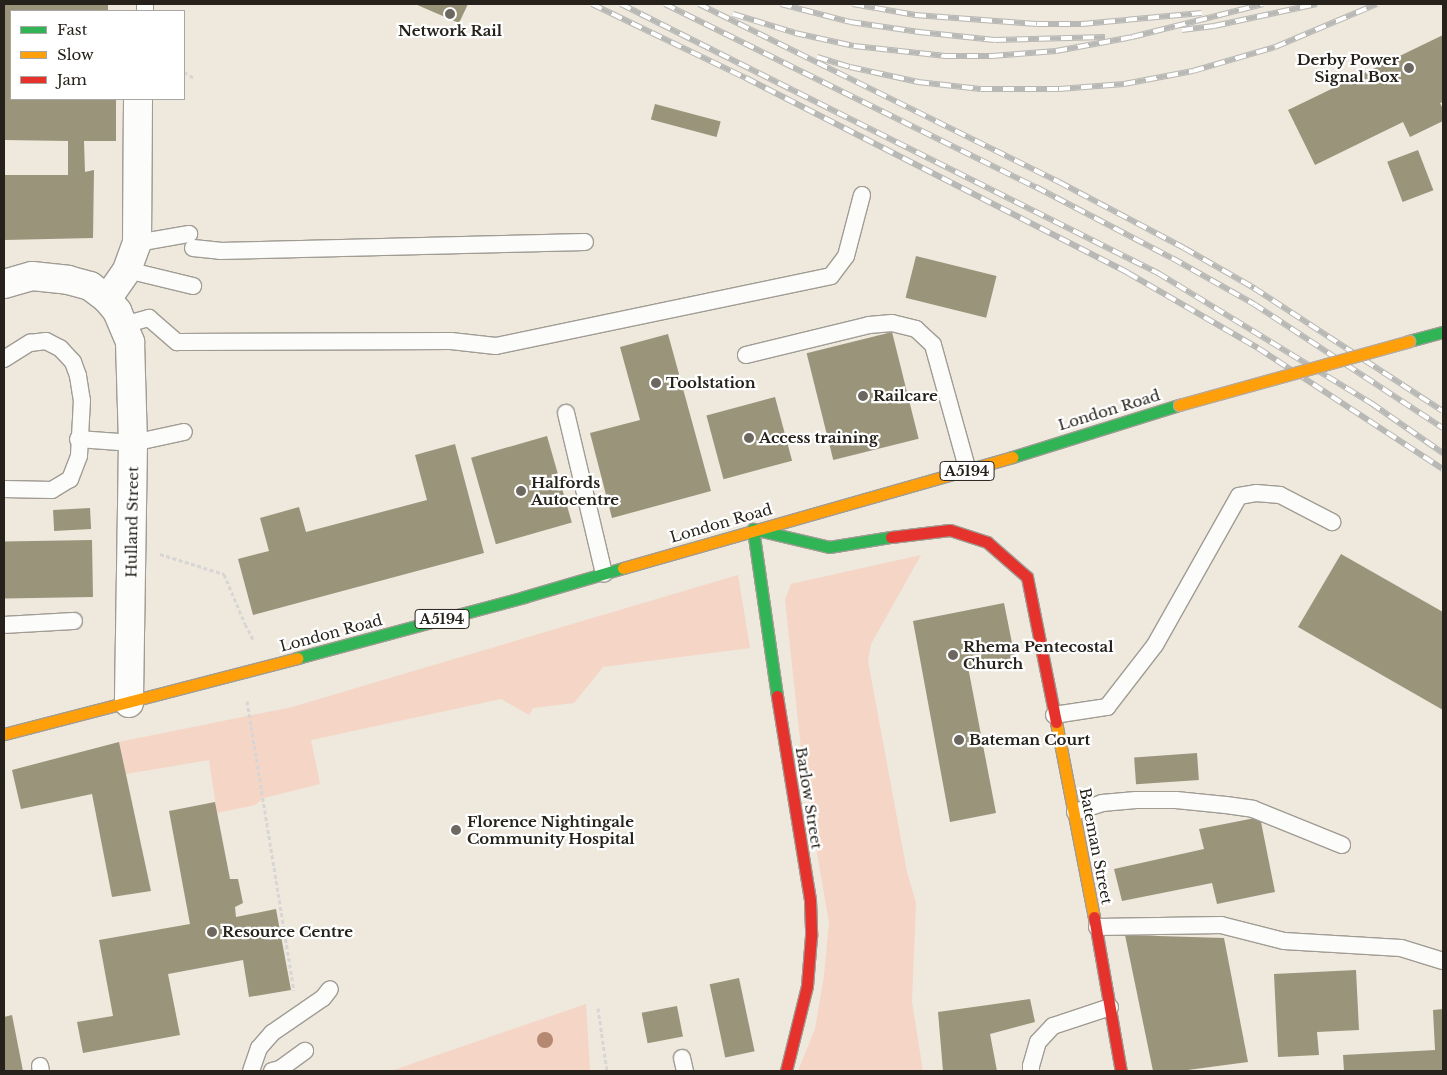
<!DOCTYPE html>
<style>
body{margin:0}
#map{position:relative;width:1447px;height:1075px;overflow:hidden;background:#eee8dd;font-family:"Libre Baskerville",serif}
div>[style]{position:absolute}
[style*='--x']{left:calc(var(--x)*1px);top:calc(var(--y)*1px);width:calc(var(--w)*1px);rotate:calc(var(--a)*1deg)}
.green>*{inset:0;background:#f5d5c5}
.building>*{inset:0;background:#9a947b;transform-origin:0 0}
.path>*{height:3px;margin-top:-1.5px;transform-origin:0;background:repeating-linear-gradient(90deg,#d8d6d4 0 4px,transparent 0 6.5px)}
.roads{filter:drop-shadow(1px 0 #a09c94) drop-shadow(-1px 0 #a09c94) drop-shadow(0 1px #a09c94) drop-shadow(0 -1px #a09c94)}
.lane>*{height:16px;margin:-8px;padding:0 8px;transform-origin:8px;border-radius:8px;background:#fcfcfa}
.street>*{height:28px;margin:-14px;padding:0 14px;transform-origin:14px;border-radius:14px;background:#fcfcfa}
.fast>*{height:11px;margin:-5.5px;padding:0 5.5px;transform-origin:5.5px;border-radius:5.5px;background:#30b455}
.slow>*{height:11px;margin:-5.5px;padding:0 5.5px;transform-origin:5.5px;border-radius:5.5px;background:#ff9f0a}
.jam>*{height:11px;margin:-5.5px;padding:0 5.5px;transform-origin:5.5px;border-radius:5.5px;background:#e5322d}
.rail>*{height:5.5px;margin-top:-2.75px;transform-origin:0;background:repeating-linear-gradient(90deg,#fff 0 11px,#b8b8b5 0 22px);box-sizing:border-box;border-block:1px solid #b8b8b5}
.bridges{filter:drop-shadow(1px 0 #b7aa9d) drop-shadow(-1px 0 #b7aa9d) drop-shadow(0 1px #b7aa9d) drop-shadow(0 -1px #b7aa9d)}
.slow-bridge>*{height:11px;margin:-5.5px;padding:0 5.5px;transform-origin:5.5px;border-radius:5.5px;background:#ff9f0a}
.trees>*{width:16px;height:16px;margin:-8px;border-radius:50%;background:#b48871}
.dots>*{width:14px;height:14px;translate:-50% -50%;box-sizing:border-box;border:2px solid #fff;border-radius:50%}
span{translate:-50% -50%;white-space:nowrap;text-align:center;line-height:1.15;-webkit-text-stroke:4.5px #fff;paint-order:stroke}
.shield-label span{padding:1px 4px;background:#fff;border:1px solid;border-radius:4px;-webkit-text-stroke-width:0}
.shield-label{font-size:14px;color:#26221b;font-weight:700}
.poi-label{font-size:15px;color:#26221b;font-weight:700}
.right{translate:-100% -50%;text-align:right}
.left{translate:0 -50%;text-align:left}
.street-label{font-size:15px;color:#26221b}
.frame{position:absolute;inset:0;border:5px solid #26221b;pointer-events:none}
.legend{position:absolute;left:10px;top:10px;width:175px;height:90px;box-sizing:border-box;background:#fff;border:1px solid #a8a7a4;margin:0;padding:6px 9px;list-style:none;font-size:15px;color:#26221b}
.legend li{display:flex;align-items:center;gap:10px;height:25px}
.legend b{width:25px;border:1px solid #a8a7a4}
</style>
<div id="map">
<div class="green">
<div style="clip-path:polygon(921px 555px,871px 644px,868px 661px,907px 872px,916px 903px,912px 1002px,923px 1071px,798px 1071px,815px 1029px,824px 976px,829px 923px,804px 776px,785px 600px,791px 584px)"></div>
<div style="clip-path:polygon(738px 575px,750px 648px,603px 667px,574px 703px,533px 708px,529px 715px,501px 699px,311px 740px,320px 784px,264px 798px,255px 805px,217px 813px,209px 760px,126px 774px,119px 742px,292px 707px)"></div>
<div style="clip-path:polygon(586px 1004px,590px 1071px,391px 1071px)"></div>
</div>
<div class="building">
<div style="clip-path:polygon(4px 4px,108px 4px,108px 11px,11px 11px,11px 99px,116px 99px,116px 141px,84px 141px,85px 172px,94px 170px,93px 238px,4px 240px,4px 175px,68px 175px,68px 141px,4px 140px)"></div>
<div style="clip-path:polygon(415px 4px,468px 4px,459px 23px)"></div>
<div style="clip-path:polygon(1443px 35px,1443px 102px,1440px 103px,1443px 109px,1443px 121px,1410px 137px,1403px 122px,1315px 165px,1288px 110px)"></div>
<div style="left:655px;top:104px;width:68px;height:16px;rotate:15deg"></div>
<div style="left:1418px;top:150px;width:43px;height:33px;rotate:69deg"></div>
<div style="left:916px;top:256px;width:83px;height:43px;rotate:14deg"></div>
<div style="left:892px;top:332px;width:110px;height:88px;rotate:76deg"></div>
<div style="clip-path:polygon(668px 334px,711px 491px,612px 518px,590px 433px,640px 420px,620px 347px)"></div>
<div style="left:775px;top:397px;width:66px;height:71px;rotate:75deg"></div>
<div style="left:547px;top:436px;width:90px;height:79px;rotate:74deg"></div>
<div style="clip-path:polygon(455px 444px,484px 553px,253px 615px,238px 559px,269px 551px,260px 518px,299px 507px,306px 532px,427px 500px,415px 455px)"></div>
<div style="left:90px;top:508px;width:21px;height:37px;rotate:87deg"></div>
<div style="left:92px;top:540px;width:57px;height:88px;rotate:89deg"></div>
<div style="clip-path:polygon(1341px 554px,1443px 612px,1443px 710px,1298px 627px)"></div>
<div style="clip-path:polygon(1004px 603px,1015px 658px,968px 667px,996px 813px,950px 822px,913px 621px)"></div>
<div style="clip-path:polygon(119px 742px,151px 891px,112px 897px,92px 794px,21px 809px,12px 770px)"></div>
<div style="left:1197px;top:753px;width:27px;height:63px;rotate:86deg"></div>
<div style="clip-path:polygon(215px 802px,230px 879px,238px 879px,243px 903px,235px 907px,236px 917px,276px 909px,291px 990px,249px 997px,243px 960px,168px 974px,180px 1035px,83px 1053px,77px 1022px,113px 1016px,99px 940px,190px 924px,169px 811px)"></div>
<div style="clip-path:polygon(1260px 817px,1275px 892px,1217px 904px,1212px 883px,1122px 901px,1114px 869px,1204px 849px,1199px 829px)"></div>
<div style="clip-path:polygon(1125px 935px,1224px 938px,1248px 1062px,1180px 1071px,1153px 1071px)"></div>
<div style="clip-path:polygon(1356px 970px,1359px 1030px,1317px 1032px,1319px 1055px,1278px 1057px,1274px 974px)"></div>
<div style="left:739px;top:978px;width:75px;height:30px;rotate:78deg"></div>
<div style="clip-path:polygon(1030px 999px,1035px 1022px,990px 1034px,997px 1071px,943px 1071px,938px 1012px)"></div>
<div style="left:677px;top:1006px;width:31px;height:36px;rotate:79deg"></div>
<div style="clip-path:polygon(1443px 1009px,1443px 1071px,1344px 1071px,1343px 1055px,1435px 1050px,1433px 1010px)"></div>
<div style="clip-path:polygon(12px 1015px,23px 1071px,4px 1071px,4px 1017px)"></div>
</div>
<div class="path">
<div style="--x:184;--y:72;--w:12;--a:31"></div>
<div style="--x:160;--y:554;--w:67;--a:17.4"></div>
<div style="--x:224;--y:574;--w:54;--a:67.2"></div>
<div style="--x:245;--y:624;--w:19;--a:62"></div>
<div style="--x:247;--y:701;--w:293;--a:80.8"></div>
<div style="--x:598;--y:1008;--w:64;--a:81.9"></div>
</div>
<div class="roads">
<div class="lane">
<div style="--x:145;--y:11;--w:7;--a:-90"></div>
<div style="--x:137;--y:243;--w:53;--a:-9.8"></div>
<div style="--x:193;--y:248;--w:27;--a:6"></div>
<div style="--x:220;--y:251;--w:365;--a:-1.4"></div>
<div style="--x:127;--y:270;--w:68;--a:13.6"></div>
<div style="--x:124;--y:325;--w:26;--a:-16"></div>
<div style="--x:149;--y:318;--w:37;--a:41"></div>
<div style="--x:177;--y:342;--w:274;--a:-0.2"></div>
<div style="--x:451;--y:341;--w:45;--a:6.3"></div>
<div style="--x:496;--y:346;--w:342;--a:-11.8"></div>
<div style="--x:831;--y:276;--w:25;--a:-53"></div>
<div style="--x:846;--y:256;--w:63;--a:-75.3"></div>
<div style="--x:746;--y:355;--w:127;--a:-13.7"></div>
<div style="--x:869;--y:325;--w:23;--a:-5"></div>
<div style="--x:892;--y:323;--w:25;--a:14"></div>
<div style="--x:916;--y:329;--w:23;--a:43"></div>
<div style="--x:933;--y:345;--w:131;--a:74.5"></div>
<div style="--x:4;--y:359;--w:31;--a:-32"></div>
<div style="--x:30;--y:343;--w:16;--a:-7"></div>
<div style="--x:46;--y:341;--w:16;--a:27"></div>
<div style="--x:60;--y:348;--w:19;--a:47"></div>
<div style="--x:73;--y:362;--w:15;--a:70"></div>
<div style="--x:78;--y:376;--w:24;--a:81"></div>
<div style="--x:82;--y:400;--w:56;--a:93.1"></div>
<div style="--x:79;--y:456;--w:25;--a:111"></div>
<div style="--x:70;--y:479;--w:21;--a:149"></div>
<div style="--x:52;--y:490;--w:48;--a:-178.8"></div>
<div style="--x:566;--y:413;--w:165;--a:76.7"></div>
<div style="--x:78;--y:439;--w:55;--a:4.2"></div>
<div style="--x:133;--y:443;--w:52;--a:-12.2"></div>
<div style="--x:4;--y:625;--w:70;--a:-3.3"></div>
<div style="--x:1054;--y:715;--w:54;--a:-8.6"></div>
<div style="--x:1107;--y:707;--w:78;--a:-52.3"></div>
<div style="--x:1155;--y:645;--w:171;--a:-60.6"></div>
<div style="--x:1239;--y:496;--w:17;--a:-10"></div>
<div style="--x:1256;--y:493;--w:24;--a:5"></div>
<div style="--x:1280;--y:495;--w:59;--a:27.4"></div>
<div style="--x:1075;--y:812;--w:28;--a:-18"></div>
<div style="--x:1102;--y:803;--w:34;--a:-5"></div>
<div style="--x:1136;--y:800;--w:40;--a:0"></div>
<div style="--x:1176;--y:800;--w:50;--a:5.7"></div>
<div style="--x:1226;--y:805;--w:27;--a:8"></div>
<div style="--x:1253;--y:809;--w:96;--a:22"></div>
<div style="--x:1097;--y:927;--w:124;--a:-0.9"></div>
<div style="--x:1221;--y:925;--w:65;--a:14.3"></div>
<div style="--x:1284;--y:941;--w:117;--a:3.4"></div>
<div style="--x:1401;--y:948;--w:44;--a:17.2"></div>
<div style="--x:682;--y:1058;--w:13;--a:77"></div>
<div style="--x:40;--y:1066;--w:5;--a:79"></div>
<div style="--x:251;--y:1071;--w:24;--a:-71"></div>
<div style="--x:259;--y:1048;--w:20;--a:-49"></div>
<div style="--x:272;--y:1033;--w:62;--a:-34.5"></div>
<div style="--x:323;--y:998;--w:11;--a:-52"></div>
<div style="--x:272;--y:1071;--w:8;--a:-14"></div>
<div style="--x:280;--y:1069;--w:31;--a:-36"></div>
<div style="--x:1031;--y:1071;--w:5;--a:-90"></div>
<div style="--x:1031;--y:1066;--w:25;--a:-74"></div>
<div style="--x:1038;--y:1042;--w:22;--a:-47"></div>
<div style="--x:1053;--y:1026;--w:60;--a:-18.4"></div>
</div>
<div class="street">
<div style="--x:4;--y:284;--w:29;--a:-16"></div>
<div style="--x:32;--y:276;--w:36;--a:6"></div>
<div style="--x:68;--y:280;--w:23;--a:15"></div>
<div style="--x:90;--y:286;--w:21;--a:37"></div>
<div style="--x:107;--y:299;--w:16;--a:50"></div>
<div style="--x:117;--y:311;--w:34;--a:67"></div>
<div style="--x:130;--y:342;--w:101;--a:88.3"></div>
<div style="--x:133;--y:443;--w:260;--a:90.9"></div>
<div style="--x:107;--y:299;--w:35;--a:-55"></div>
<div style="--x:127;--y:270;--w:29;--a:-70"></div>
<div style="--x:137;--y:243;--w:144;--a:-89.6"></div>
</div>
<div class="fast">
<div style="--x:1409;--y:341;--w:35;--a:-15"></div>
<div style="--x:1012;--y:457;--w:175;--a:-17.3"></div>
<div style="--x:297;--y:658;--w:235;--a:-15"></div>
<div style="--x:524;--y:597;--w:103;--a:-16.3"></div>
<div style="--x:777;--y:696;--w:169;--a:-98.2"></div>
<div style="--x:753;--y:529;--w:78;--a:13.3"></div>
<div style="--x:829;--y:547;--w:63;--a:-9.2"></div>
</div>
<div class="slow">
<div style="--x:623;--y:568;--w:405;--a:-15.9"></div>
<div style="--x:1056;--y:722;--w:199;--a:79"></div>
<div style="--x:4;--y:734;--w:303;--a:-14.5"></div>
</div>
<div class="jam">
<div style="--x:891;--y:537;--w:59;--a:-6.8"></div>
<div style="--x:950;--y:530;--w:39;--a:18"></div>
<div style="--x:987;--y:542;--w:53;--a:41.2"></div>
<div style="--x:1027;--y:577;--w:148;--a:78.7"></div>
<div style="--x:777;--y:696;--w:207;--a:80.8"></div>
<div style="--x:810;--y:900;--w:36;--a:88"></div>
<div style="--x:811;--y:936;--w:50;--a:94.6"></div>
<div style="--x:807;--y:986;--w:88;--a:103.9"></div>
<div style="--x:1094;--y:917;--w:156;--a:80.1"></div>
</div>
</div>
<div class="rail">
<div style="--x:592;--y:4;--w:171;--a:25.7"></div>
<div style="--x:746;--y:78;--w:429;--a:27"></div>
<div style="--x:1128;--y:273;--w:150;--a:30"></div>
<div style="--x:1258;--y:348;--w:221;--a:33.2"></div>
<div style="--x:621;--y:4;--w:601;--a:26.61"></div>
<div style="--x:1158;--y:273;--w:250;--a:31.4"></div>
<div style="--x:1371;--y:403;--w:88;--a:34.8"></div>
<div style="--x:665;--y:4;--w:414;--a:26.3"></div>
<div style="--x:1036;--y:187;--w:153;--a:27.6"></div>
<div style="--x:1172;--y:258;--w:94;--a:29.3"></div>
<div style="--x:1254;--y:304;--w:226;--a:33.3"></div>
<div style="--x:699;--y:4;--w:402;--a:26.3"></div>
<div style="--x:1059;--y:182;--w:141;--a:27.8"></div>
<div style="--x:1184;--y:248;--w:81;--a:29.7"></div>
<div style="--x:1254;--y:288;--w:225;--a:33.1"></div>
<div style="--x:781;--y:4;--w:71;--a:14.6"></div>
<div style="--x:850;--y:22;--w:70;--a:8.2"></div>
<div style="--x:919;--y:32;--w:76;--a:6"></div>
<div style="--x:995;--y:40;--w:110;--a:-1.6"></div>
<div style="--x:853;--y:4;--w:63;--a:10.1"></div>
<div style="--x:915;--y:15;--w:122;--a:4.2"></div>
<div style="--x:1037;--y:24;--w:45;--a:0"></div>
<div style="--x:1082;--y:24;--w:120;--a:-5.3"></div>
<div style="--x:733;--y:14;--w:65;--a:17"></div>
<div style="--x:795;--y:33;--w:60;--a:12.4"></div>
<div style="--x:854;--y:46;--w:92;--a:6.3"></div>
<div style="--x:945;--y:56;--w:47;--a:0"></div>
<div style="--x:992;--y:56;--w:64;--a:-4.5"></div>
<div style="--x:1056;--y:51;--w:77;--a:-10.4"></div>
<div style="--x:1132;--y:37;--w:135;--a:-14.1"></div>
<div style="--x:1182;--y:30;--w:32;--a:-7"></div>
<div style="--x:1214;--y:26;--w:105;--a:-12.1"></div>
<div style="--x:817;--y:57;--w:34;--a:17"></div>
<div style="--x:850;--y:67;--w:70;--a:12.4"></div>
<div style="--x:918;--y:82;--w:63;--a:6.3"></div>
<div style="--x:981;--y:89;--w:78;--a:0"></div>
<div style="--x:1059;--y:89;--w:65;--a:-4.4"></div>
<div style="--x:1124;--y:84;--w:70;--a:-10.7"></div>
<div style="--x:1193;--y:71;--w:85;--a:-16.3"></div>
<div style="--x:1275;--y:47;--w:111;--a:-22.9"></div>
</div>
<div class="bridges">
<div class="slow-bridge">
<div style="--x:1179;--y:405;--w:239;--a:-15.5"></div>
</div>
</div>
<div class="trees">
<div style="left:545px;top:1040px"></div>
</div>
<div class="dots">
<div style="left:450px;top:14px;background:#6c675f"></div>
<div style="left:1409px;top:68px;background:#6c675f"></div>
<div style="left:656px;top:383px;background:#6c675f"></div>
<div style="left:863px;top:396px;background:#6c675f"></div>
<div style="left:749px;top:438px;background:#6c675f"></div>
<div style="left:521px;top:491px;background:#6c675f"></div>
<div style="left:953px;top:655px;background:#6c675f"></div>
<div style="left:959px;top:740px;background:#6c675f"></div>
<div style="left:456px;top:830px;background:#6c675f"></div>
<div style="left:212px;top:932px;background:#6c675f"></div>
</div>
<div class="shield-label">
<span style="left:967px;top:471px">A5194</span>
<span style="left:442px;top:619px">A5194</span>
</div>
<div class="poi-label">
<span style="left:450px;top:31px">Network Rail</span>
<span class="right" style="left:1399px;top:68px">Derby Power<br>Signal Box</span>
<span class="left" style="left:666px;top:383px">Toolstation</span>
<span class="left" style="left:873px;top:396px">Railcare</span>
<span class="left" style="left:759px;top:438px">Access training</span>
<span class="left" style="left:531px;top:491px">Halfords<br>Autocentre</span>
<span class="left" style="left:963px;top:655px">Rhema Pentecostal<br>Church</span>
<span class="left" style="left:969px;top:740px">Bateman Court</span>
<span class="left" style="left:467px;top:830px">Florence Nightingale<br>Community Hospital</span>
<span class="left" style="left:222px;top:932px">Resource Centre</span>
</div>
<div class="street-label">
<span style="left:1109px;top:410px;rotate:-17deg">London Road</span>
<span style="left:132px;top:522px;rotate:-89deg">Hulland Street</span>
<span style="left:721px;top:523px;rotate:-16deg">London Road</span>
<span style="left:331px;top:633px;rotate:-15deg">London Road</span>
<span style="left:809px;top:798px;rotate:81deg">Barlow Street</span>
<span style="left:1096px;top:846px;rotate:79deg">Bateman Street</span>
</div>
<div class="frame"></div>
<ul class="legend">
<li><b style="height:6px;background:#30b455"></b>Fast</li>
<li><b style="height:6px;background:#ff9f0a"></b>Slow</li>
<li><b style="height:6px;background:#e5322d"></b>Jam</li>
</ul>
</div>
